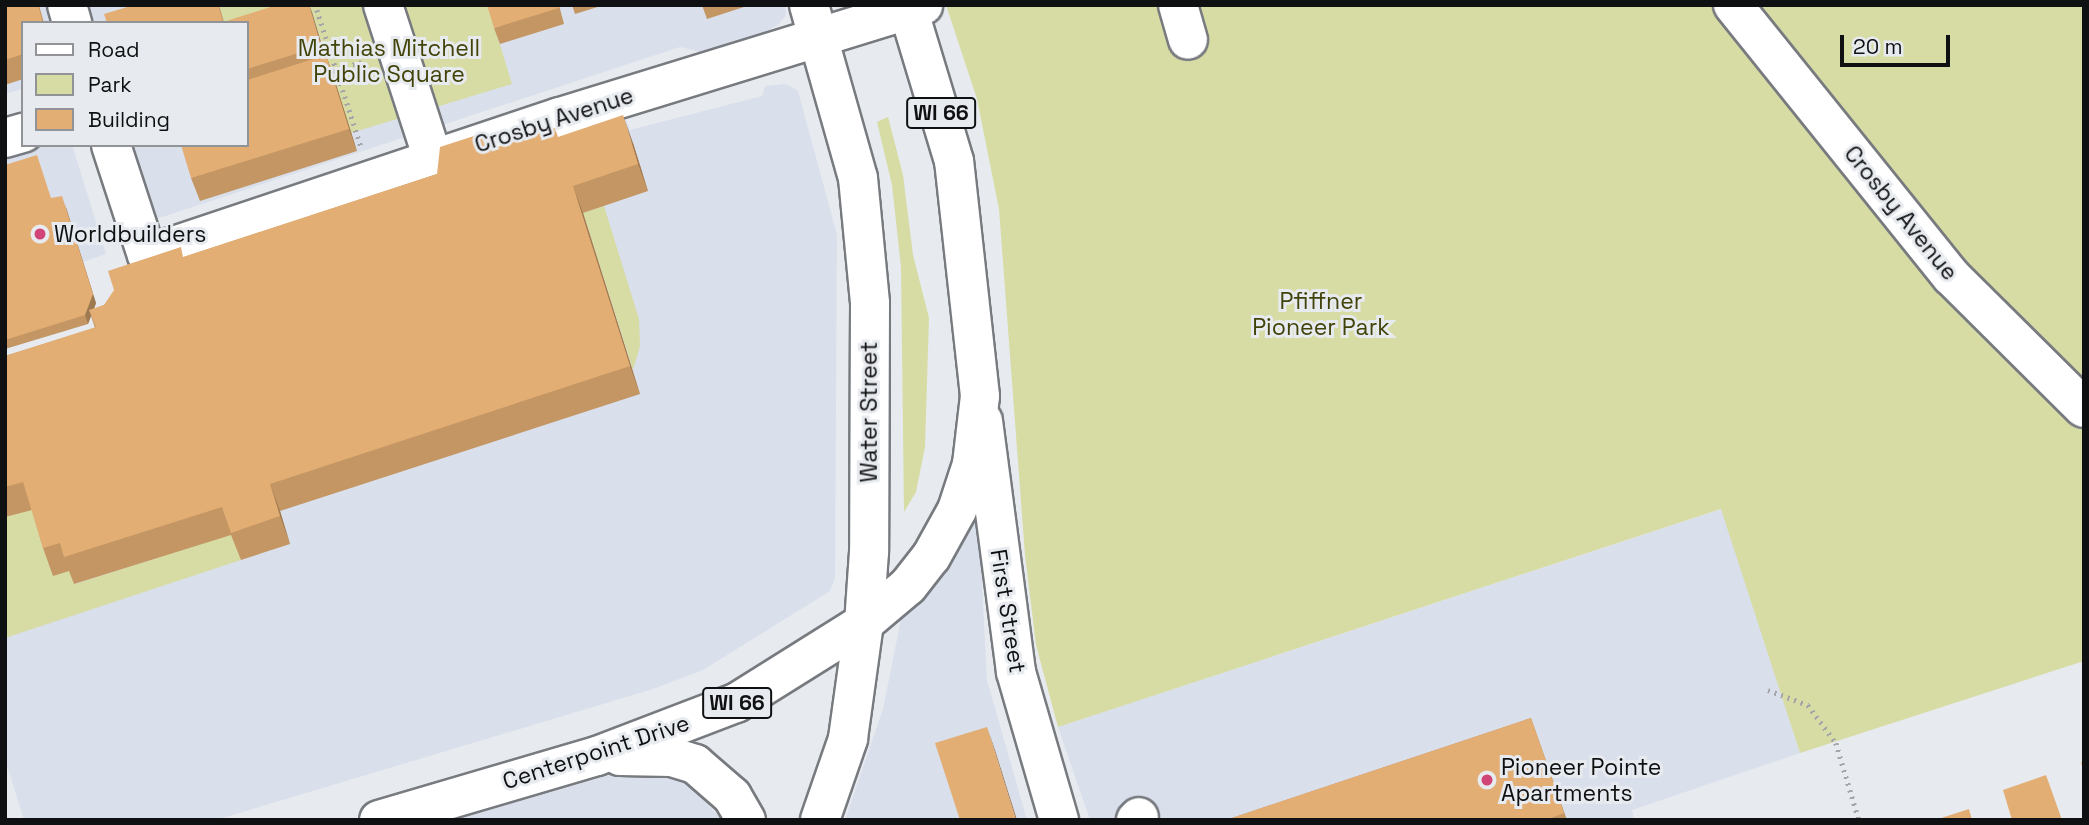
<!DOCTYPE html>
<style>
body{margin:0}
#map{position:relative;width:2089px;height:825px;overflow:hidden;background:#e7eaef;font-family:"Space Grotesk",sans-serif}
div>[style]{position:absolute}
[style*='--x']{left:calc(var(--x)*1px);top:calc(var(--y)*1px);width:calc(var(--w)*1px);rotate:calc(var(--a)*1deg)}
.built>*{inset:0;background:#d9dfeb}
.green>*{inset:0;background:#d7dca4}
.path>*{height:4.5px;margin-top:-2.25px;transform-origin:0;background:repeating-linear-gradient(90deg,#a3a5a9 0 2px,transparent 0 7px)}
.roads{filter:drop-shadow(2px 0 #777a7f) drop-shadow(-2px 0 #777a7f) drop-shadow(0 2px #777a7f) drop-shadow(0 -2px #777a7f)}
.minor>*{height:38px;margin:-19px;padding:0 19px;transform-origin:19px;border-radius:19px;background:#fff}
.major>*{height:38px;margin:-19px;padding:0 19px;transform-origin:19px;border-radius:19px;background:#fff}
.wall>*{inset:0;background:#c39664}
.shaded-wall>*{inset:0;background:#9f7a51}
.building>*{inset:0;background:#e3ae74}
.dots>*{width:19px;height:19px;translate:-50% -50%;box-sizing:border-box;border:4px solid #e7eaef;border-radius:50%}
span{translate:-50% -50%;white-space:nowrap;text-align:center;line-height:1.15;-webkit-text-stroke:6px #e7eaef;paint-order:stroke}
.shield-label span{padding:2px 5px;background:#e7eaef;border:2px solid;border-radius:5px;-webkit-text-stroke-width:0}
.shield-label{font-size:21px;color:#0f1011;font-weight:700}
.park-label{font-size:23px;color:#414308}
.street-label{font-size:23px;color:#0f1011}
.poi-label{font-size:23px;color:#0f1011}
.left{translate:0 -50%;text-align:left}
.frame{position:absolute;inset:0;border:7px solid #0f1011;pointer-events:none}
.legend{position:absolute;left:21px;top:21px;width:228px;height:126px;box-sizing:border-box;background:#e7eaef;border:2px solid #919396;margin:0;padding:9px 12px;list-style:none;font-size:21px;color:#0f1011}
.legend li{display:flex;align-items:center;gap:14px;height:35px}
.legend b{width:35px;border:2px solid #919396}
.scale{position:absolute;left:1840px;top:35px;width:110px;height:32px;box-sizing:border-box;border:4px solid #0f1011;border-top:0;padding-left:9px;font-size:21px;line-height:24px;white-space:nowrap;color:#0f1011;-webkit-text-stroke:5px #e7eaef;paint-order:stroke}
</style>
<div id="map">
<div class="built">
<div style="clip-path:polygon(5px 5px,785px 5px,786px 15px,778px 25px,740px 44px,704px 53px,680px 47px,153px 220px,129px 145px,247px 145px,247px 23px,23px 23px,23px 89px,5px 94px)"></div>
<div style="clip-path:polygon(786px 84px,798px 91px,837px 235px,835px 578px,830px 591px,703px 670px,653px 689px,216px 820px,24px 820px,5px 759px,5px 387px,623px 113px,630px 130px,762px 96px,765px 86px)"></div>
<div style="clip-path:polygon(5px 133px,23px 145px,72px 145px,106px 254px,83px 262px,96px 303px,88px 324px,5px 349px)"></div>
<div style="clip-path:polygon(977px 490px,987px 680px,1027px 820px,845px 820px,883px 709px,901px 619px)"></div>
<div style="clip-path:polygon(1722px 509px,1800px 753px,1632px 810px,1634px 820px,1090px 820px,1058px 727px)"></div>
<div style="clip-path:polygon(620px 772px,675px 776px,693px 788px,722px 820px,455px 820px)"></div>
</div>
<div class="green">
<div style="clip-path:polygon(219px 5px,488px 5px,512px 84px,351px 133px,312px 13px,224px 23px)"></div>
<div style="clip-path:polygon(946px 5px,2084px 5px,2084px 661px,1800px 753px,1721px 509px,1058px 727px,1036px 645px,1025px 555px,999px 209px,977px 99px)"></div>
<div style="clip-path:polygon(888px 117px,903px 175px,913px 255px,929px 318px,925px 447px,916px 492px,904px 512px,901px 267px,892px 185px,877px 122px)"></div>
<div style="clip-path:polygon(604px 206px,639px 319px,640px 346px,633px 370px,583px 213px)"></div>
<div style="clip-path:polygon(33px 509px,53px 575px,70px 570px,75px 584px,232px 534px,241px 560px,5px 638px,5px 517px)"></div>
</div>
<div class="path">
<div style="--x:317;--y:10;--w:143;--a:72.1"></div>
<div style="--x:326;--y:73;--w:37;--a:-17"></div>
<div style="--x:1768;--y:690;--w:43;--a:20.6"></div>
<div style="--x:1808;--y:705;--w:47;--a:53.6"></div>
<div style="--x:1836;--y:743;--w:80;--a:73.4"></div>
</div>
<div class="roads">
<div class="minor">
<div style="--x:67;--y:5;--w:19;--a:74"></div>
<div style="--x:383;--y:5;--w:162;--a:72"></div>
<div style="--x:809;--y:5;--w:180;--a:74.2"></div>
<div style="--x:858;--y:178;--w:126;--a:84.5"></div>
<div style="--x:870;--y:303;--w:249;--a:90.2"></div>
<div style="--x:869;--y:552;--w:71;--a:94"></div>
<div style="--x:864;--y:623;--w:117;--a:97.9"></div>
<div style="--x:848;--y:739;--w:86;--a:109.1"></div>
<div style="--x:1178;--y:5;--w:36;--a:74"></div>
<div style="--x:1733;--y:5;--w:348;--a:51.2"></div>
<div style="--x:1951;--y:276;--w:187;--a:44.8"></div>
<div style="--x:5;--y:138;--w:19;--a:-16"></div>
<div style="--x:111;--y:145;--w:116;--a:71.9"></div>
<div style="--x:147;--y:255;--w:435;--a:-18.5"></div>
<div style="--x:560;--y:117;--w:380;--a:-17.1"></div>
<div style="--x:983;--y:421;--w:253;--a:82.5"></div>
<div style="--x:1016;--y:672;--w:154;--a:73.8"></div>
<div style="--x:1136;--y:820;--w:4;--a:-45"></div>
</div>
<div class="major">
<div style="--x:620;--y:756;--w:52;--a:1.1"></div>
<div style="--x:672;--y:757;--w:24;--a:17"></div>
<div style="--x:695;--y:764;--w:49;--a:40.9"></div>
<div style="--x:732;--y:796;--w:28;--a:60"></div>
<div style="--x:379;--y:820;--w:227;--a:-16.4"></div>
<div style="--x:597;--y:756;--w:149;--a:-20.9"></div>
<div style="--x:736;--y:703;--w:151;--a:-32"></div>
<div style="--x:864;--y:623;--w:57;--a:-40.1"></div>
<div style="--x:908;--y:586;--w:37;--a:-52"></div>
<div style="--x:931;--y:557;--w:54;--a:-61"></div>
<div style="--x:957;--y:510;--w:48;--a:-71.9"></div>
<div style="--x:972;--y:464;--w:68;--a:-83.3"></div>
<div style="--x:980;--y:396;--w:236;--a:-96.3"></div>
<div style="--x:954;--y:161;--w:163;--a:-106.8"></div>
</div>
</div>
<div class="wall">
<div style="clip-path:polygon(5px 5px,39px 5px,44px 23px,23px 23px,23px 79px,5px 85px)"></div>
<div style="clip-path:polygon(126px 5px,219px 5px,224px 22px,309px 5px,325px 56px,326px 55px,334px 78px,357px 151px,200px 201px,191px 178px,247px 145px,247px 23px,107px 23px,127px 7px)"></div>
<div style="clip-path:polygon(559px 5px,564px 24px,500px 44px,494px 28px)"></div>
<div style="clip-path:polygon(572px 5px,604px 5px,575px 14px)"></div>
<div style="clip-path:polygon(702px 5px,750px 5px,707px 19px)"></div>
<div style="clip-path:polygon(558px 137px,633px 143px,648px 191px,583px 213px,640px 394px,280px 511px,290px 544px,241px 560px,231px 535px,74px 584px,69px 571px,53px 576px,43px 548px,32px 510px,5px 517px,5px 356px,95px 328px,91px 316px,88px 324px,5px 349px,5px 165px,51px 198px,96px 303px,94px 309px,104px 305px,184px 257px,437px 174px,494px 148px)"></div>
<div style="clip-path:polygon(1531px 718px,1567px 820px,1226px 820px)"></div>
</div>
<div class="shaded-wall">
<div style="clip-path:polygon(309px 5px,312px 12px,327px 62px,321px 46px)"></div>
<div style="clip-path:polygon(326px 55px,334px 78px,357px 151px,349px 129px)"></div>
<div style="clip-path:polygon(623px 115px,633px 143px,648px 191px,638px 164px)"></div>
<div style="clip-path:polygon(573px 186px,583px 213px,640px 394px,630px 366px)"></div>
<div style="clip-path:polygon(65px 204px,96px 303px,88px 324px,85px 315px)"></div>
<div style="clip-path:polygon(270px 484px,280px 511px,290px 544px,280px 516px)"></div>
<div style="clip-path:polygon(987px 727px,995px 750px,1017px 820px,1016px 820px)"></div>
</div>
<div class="building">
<div style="clip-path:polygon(5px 5px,38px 5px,43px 23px,23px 23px,23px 54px,5px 60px)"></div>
<div style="clip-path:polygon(134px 5px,218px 5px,223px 22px,277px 5px,309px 5px,321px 46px,247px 69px,247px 23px,107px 23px,104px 14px)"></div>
<div style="clip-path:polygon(487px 5px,558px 5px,559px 8px,494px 28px)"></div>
<div style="clip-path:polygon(326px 55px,349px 129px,191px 178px,181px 145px,247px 145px,247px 80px)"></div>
<div style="clip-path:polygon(623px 115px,638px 164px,573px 186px,630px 366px,270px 484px,280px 516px,231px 533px,222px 507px,64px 557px,60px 543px,43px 548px,23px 482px,5px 487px,5px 356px,96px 327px,89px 310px,104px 305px,114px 290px,108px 271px,181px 247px,183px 257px,437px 174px,440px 147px,480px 134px,494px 148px,555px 128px,558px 137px)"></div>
<div style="clip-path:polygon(37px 155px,51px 198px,62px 196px,93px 294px,85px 315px,5px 340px,5px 165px)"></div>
<div style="clip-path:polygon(1531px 718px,1564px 813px,1546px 820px,1226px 820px)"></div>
<div style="clip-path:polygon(987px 727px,1016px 820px,960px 820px,935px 743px)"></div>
<div style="clip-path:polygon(2084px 761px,2084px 772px,2081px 762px)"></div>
<div style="clip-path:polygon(2046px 775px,2062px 820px,2012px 820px,2003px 790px)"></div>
<div style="clip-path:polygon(1969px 809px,1972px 820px,1935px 820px)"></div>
</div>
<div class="dots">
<div style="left:40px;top:234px;background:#d04476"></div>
<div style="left:1487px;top:780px;background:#d04476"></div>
</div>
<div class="shield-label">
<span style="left:941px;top:113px">WI 66</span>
<span style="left:737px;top:703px">WI 66</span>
</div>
<div class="park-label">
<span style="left:389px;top:61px">Mathias Mitchell<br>Public Square</span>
<span style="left:1321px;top:314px">Pfiffner<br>Pioneer Park</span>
</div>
<div class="street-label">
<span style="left:554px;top:120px;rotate:-18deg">Crosby Avenue</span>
<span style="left:1901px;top:213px;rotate:51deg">Crosby Avenue</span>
<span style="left:869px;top:412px;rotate:-90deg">Water Street</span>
<span style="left:1008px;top:611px;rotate:81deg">First Street</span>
<span style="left:596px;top:752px;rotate:-18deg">Centerpoint Drive</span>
</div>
<div class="poi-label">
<span class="left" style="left:54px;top:234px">Worldbuilders</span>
<span class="left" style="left:1501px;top:780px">Pioneer Pointe<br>Apartments</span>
</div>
<div class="frame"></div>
<ul class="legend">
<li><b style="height:9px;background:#fff"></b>Road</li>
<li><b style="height:19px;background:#d7dca4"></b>Park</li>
<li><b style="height:19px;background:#e3ae74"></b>Building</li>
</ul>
<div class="scale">20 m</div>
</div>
